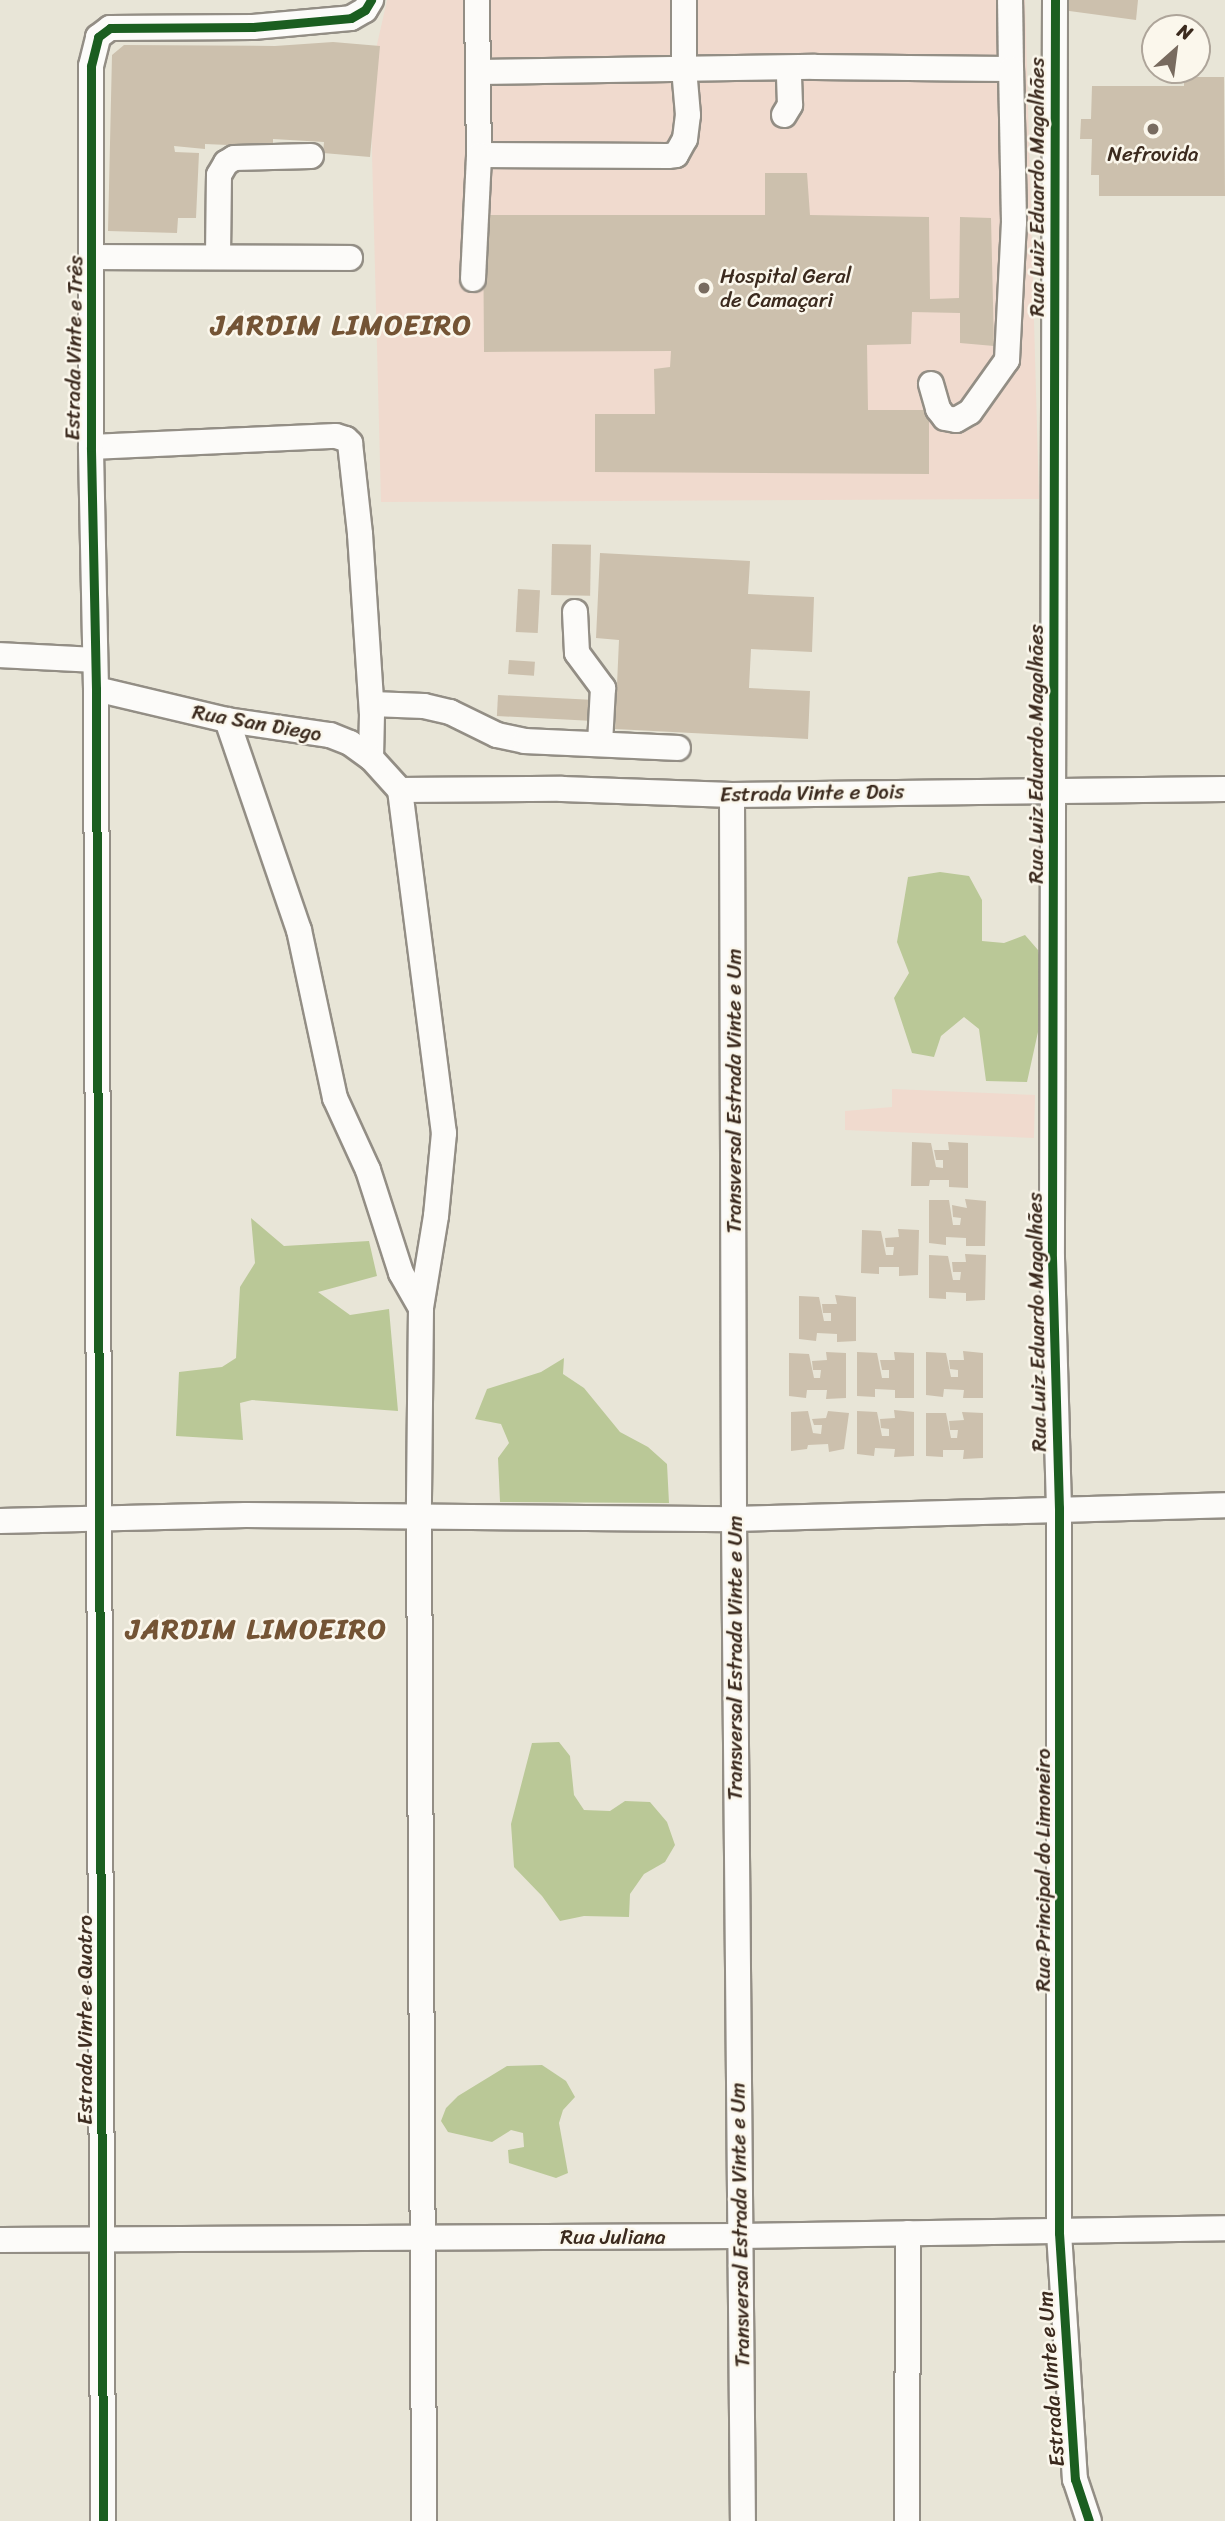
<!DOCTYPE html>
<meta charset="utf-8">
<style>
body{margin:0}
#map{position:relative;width:1225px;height:2521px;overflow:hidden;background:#e8e5d7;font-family:Sriracha,sans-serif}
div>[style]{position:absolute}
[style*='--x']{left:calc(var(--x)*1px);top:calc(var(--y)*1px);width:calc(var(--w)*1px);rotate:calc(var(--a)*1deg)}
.built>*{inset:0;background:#f0dace}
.forest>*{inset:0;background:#bac897}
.building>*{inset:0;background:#ccc0ad;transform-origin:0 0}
.roads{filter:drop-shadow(2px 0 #938e85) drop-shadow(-2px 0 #938e85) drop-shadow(0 2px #938e85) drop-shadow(0 -2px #938e85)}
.minor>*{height:24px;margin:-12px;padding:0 12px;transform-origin:12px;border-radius:12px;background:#fcfbf9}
.cycleway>*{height:9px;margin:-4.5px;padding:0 4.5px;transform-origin:4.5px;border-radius:4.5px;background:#1b5e20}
.dots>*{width:19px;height:19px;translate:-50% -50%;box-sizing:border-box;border:4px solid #fbf7ec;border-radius:50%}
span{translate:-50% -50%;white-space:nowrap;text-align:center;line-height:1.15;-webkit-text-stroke:5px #fbf7ec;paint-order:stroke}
.poi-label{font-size:21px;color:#3b2a1e}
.left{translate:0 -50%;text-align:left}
.street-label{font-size:21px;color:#3b2a1e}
.district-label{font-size:28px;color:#745435;font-weight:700;letter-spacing:2px}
.north{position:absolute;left:1141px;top:14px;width:70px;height:70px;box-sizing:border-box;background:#fbf7ec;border:2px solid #aea59a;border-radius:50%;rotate:28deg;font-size:19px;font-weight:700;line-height:28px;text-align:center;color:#3b2a1e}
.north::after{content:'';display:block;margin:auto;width:24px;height:32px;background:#786b5f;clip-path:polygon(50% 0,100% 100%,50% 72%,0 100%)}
</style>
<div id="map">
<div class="built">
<div style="clip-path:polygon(387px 0,1025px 0,1039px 499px,381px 502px,370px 76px)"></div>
<div style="clip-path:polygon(892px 1089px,1035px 1095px,1034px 1138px,845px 1130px,845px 1111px,892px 1107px)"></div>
</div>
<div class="forest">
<div style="clip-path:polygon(940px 872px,969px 876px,982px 900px,982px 941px,1004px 943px,1025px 935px,1038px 950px,1043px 978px,1038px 1032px,1027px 1082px,986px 1081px,979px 1029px,964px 1017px,941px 1036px,934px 1057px,912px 1053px,894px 998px,909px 973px,897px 942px,908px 877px)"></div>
<div style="clip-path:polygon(251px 1218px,284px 1246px,369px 1241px,377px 1276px,318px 1292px,350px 1315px,389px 1309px,398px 1411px,252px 1400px,240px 1403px,243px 1440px,176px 1436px,179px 1372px,222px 1367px,236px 1358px,240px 1287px,255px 1263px)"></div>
<div style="clip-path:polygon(564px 1358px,563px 1374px,584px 1388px,620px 1432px,648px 1447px,667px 1464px,669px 1503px,500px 1502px,498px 1458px,509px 1443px,501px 1424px,475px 1419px,487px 1389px,541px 1372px)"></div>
<div style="clip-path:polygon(559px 1742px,570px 1756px,574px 1795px,584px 1810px,610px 1811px,625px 1801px,650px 1802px,667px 1822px,675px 1845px,665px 1862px,644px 1874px,630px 1894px,629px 1917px,584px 1916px,560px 1921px,542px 1896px,514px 1867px,511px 1824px,532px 1743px)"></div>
<div style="clip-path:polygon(542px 2065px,566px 2081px,575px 2097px,563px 2110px,559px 2123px,568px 2173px,556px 2178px,509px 2163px,508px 2150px,524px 2147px,523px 2133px,511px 2130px,492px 2142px,448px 2132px,441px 2121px,446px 2108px,458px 2096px,507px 2066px)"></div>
</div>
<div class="building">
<div style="clip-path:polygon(1063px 0,1138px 0,1136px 20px,1062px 10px)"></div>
<div style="clip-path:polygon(333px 42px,380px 46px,370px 157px,323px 153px,324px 142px,273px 139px,273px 147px,205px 144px,205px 149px,174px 146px,175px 152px,199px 153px,196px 218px,178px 218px,177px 233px,108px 231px,112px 55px,124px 45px,275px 46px)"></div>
<div style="clip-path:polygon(1184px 77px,1224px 77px,1225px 196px,1099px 196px,1099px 175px,1091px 175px,1092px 139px,1080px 139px,1081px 119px,1091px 119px,1092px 86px,1184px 86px)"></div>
<div style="clip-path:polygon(765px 173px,807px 173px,810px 215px,929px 217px,930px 299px,959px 298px,960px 217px,991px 218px,994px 346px,960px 343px,960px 313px,912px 312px,911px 344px,867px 345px,868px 410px,929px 410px,929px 474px,595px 472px,595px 414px,655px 414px,654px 369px,670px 367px,671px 351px,484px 352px,483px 215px,765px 215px)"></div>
<div style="left:552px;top:544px;width:39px;height:51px;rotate:1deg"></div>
<div style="clip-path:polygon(600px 553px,750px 561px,748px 594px,814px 597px,812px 652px,751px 649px,749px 688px,810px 691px,808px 739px,615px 729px,619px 640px,596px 638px)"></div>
<div style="left:518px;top:589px;width:22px;height:43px;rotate:3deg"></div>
<div style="left:509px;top:660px;width:26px;height:14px;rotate:4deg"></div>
<div style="left:498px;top:695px;width:92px;height:21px;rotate:3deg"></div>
<div style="clip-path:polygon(912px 1142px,931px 1143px,936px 1167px,943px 1168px,943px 1160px,936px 1160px,934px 1150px,949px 1150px,948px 1142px,968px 1143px,968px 1188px,949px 1187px,949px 1180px,930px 1180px,929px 1186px,911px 1186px)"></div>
<div style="clip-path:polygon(965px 1199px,986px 1201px,985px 1246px,966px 1246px,966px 1238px,946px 1237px,946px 1245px,929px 1243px,929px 1200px,949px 1200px,953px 1225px,960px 1225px,961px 1218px,953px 1217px,952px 1205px,967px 1208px)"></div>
<div style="clip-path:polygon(898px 1229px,919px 1230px,918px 1275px,899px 1276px,899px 1267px,879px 1267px,879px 1274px,861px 1273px,862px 1230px,881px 1231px,886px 1255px,893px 1255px,894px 1247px,886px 1247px,885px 1238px,899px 1237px)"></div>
<div style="clip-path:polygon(965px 1254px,986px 1255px,985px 1300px,966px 1301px,966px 1293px,946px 1292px,946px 1299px,929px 1298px,929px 1255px,948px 1256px,953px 1280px,960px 1280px,961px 1272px,953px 1272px,952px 1262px,966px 1262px)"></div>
<div style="clip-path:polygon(835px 1295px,856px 1297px,856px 1341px,837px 1342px,837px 1334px,817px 1333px,816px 1341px,799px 1339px,799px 1296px,819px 1297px,824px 1321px,831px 1321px,831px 1313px,823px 1313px,822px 1304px,837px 1304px)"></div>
<div style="clip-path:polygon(963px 1351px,983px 1353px,983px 1398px,963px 1398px,964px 1390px,944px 1389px,943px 1397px,926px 1395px,926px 1352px,946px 1353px,951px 1377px,958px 1377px,958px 1370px,950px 1369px,949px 1360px,964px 1360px)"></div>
<div style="clip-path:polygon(826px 1352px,846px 1353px,846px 1398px,826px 1399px,827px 1390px,807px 1390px,806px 1398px,789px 1396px,789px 1353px,809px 1354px,814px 1378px,820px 1378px,821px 1370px,813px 1370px,812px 1361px,827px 1360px)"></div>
<div style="clip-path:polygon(857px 1352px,877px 1353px,882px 1378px,889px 1378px,889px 1370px,882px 1370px,880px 1360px,895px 1360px,894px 1352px,914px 1353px,914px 1398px,895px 1398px,895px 1390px,875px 1389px,875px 1397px,857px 1396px)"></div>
<div style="clip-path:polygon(894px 1410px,914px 1412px,914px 1456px,894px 1457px,895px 1449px,875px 1448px,874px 1456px,857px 1454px,857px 1411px,877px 1412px,882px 1436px,889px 1436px,889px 1429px,881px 1428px,880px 1419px,895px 1418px)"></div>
<div style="clip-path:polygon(808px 1411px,813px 1433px,821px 1434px,822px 1425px,814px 1425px,812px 1419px,826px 1418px,828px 1411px,849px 1413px,844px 1449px,829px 1452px,828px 1444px,808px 1445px,807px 1449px,791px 1451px,791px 1412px)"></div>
<div style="clip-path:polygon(962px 1412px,983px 1413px,983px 1458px,963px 1459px,964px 1450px,943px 1450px,943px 1457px,926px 1456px,926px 1413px,946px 1413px,951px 1438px,957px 1438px,958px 1430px,950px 1430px,949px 1421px,964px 1420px)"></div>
</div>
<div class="roads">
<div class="minor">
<div style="--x:477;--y:0;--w:155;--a:89.3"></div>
<div style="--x:479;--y:155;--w:189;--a:0.3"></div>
<div style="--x:668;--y:156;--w:8;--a:-7"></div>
<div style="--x:676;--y:155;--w:18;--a:-61"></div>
<div style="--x:685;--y:139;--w:24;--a:-83"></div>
<div style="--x:688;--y:115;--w:47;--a:-94.9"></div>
<div style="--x:684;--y:68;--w:68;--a:-90"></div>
<div style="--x:1055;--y:0;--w:1258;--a:90.14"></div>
<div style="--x:1052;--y:1258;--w:250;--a:88.4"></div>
<div style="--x:1059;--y:1508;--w:725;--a:90"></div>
<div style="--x:1059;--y:2233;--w:247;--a:86.3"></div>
<div style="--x:1075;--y:2479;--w:44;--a:71.6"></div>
<div style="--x:480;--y:72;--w:335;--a:-0.9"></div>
<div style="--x:815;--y:67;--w:196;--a:0.6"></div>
<div style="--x:1011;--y:69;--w:69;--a:-90.8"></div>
<div style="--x:784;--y:115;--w:12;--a:-59"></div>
<div style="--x:790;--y:105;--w:37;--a:-92"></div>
<div style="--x:218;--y:256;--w:81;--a:-89.3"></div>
<div style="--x:219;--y:175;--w:14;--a:-60"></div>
<div style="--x:226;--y:163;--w:9;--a:-32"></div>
<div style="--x:234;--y:158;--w:77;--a:-1.5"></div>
<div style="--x:93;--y:257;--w:257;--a:0.2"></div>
<div style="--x:473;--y:279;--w:124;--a:-87.2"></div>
<div style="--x:931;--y:384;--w:26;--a:74"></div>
<div style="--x:938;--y:409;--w:11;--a:52"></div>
<div style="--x:945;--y:418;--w:11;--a:10"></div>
<div style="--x:956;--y:420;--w:16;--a:-30"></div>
<div style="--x:970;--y:412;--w:64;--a:-54.6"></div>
<div style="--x:1007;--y:360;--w:138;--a:-87.1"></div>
<div style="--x:1014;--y:222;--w:153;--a:-91.1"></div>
<div style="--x:91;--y:447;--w:245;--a:-2.6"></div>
<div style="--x:336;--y:436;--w:10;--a:17"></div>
<div style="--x:346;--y:439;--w:6;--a:45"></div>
<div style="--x:350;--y:443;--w:92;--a:83.7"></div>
<div style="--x:360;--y:534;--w:180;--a:86.2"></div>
<div style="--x:372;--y:714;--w:44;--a:91.3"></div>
<div style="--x:575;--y:612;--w:41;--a:87.2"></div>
<div style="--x:577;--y:653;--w:44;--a:53.4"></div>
<div style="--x:603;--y:688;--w:56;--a:93.1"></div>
<div style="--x:0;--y:655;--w:94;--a:3"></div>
<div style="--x:96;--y:689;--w:135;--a:13.3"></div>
<div style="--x:227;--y:720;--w:104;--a:8.3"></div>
<div style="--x:330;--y:735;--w:22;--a:22"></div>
<div style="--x:350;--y:743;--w:26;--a:36"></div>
<div style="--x:371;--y:758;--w:43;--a:47.8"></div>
<div style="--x:372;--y:704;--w:52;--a:2.2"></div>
<div style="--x:424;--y:706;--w:27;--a:13"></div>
<div style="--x:450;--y:712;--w:52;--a:26.1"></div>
<div style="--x:497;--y:735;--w:29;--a:12"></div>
<div style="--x:525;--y:741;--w:153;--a:2.6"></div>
<div style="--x:227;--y:720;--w:222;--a:71.1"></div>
<div style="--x:299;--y:930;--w:172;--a:77.9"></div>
<div style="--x:335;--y:1098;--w:79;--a:65.4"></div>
<div style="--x:368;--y:1170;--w:108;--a:72.2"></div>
<div style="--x:401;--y:1273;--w:40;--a:60.3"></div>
<div style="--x:400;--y:790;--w:346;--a:82.7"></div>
<div style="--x:444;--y:1133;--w:83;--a:95.5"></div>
<div style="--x:436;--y:1216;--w:93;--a:99.3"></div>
<div style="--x:421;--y:1308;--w:208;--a:90.6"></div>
<div style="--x:419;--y:1516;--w:1005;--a:89.71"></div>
<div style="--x:400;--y:790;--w:162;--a:-0.4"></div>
<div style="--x:562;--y:789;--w:170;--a:2"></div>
<div style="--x:732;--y:795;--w:493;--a:-0.7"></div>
<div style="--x:732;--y:795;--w:724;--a:89.84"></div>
<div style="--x:734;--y:1519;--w:1002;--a:89.49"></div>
<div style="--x:0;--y:1521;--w:246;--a:-1.4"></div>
<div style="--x:246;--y:1515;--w:488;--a:0.5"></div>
<div style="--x:734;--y:1519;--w:491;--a:-1.6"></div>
<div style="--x:0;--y:2240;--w:739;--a:-0.31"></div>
<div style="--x:739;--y:2236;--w:486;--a:-0.9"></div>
<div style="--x:103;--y:2521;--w:1832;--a:-90.22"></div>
<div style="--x:96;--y:689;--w:242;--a:-91.2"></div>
<div style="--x:91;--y:447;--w:381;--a:-90"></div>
<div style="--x:91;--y:66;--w:30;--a:-76"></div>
<div style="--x:98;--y:37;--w:15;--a:-37"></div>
<div style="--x:110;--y:28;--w:143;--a:-0.4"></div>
<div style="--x:253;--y:27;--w:98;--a:-5.2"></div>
<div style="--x:351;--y:18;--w:16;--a:-30"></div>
<div style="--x:365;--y:10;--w:12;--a:-59"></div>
<div style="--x:907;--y:2521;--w:288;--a:-89.8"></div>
</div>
</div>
<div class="cycleway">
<div style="--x:1055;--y:0;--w:1258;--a:90.14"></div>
<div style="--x:1052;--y:1258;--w:250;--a:88.4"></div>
<div style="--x:1059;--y:1508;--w:725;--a:90"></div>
<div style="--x:1059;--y:2233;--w:247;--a:86.3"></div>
<div style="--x:1075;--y:2479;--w:44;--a:71.6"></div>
<div style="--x:103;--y:2521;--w:1832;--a:-90.22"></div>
<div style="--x:96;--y:689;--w:242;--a:-91.2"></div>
<div style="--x:91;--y:447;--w:381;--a:-90"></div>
<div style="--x:91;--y:66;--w:30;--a:-76"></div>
<div style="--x:98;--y:37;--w:15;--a:-37"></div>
<div style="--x:110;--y:28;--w:143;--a:-0.4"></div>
<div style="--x:253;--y:27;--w:98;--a:-5.2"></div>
<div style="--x:351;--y:18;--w:16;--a:-30"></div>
<div style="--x:365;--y:10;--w:12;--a:-59"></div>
</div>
<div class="dots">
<div style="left:1153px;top:129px;background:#786b5f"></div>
<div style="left:704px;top:288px;background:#786b5f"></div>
</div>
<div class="poi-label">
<span style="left:1153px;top:154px">Nefrovida</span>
<span class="left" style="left:720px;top:288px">Hospital Geral<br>de Camaçari</span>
</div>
<div class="street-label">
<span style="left:1037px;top:187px;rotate:-90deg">Rua Luiz Eduardo Magalhães</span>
<span style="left:74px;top:348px;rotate:-89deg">Estrada Vinte e Três</span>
<span style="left:257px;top:723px;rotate:10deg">Rua San Diego</span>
<span style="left:1036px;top:754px;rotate:-90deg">Rua Luiz Eduardo Magalhães</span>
<span style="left:812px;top:793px;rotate:-1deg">Estrada Vinte e Dois</span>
<span style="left:734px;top:1091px;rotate:-90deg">Transversal Estrada Vinte e Um</span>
<span style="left:1037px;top:1322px;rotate:-91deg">Rua Luiz Eduardo Magalhães</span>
<span style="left:735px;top:1658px;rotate:-90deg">Transversal Estrada Vinte e Um</span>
<span style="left:1043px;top:1870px;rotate:-90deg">Rua Principal do Limoneiro</span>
<span style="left:85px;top:2020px;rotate:-90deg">Estrada Vinte e Quatro</span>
<span style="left:740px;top:2225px;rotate:-91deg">Transversal Estrada Vinte e Um</span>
<span style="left:613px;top:2237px">Rua Juliana</span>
<span style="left:1051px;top:2379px;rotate:-94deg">Estrada Vinte e Um</span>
</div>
<div class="district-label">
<span style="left:342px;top:325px">JARDIM LIMOEIRO</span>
<span style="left:257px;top:1629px">JARDIM LIMOEIRO</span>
</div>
<div class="north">N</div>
</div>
